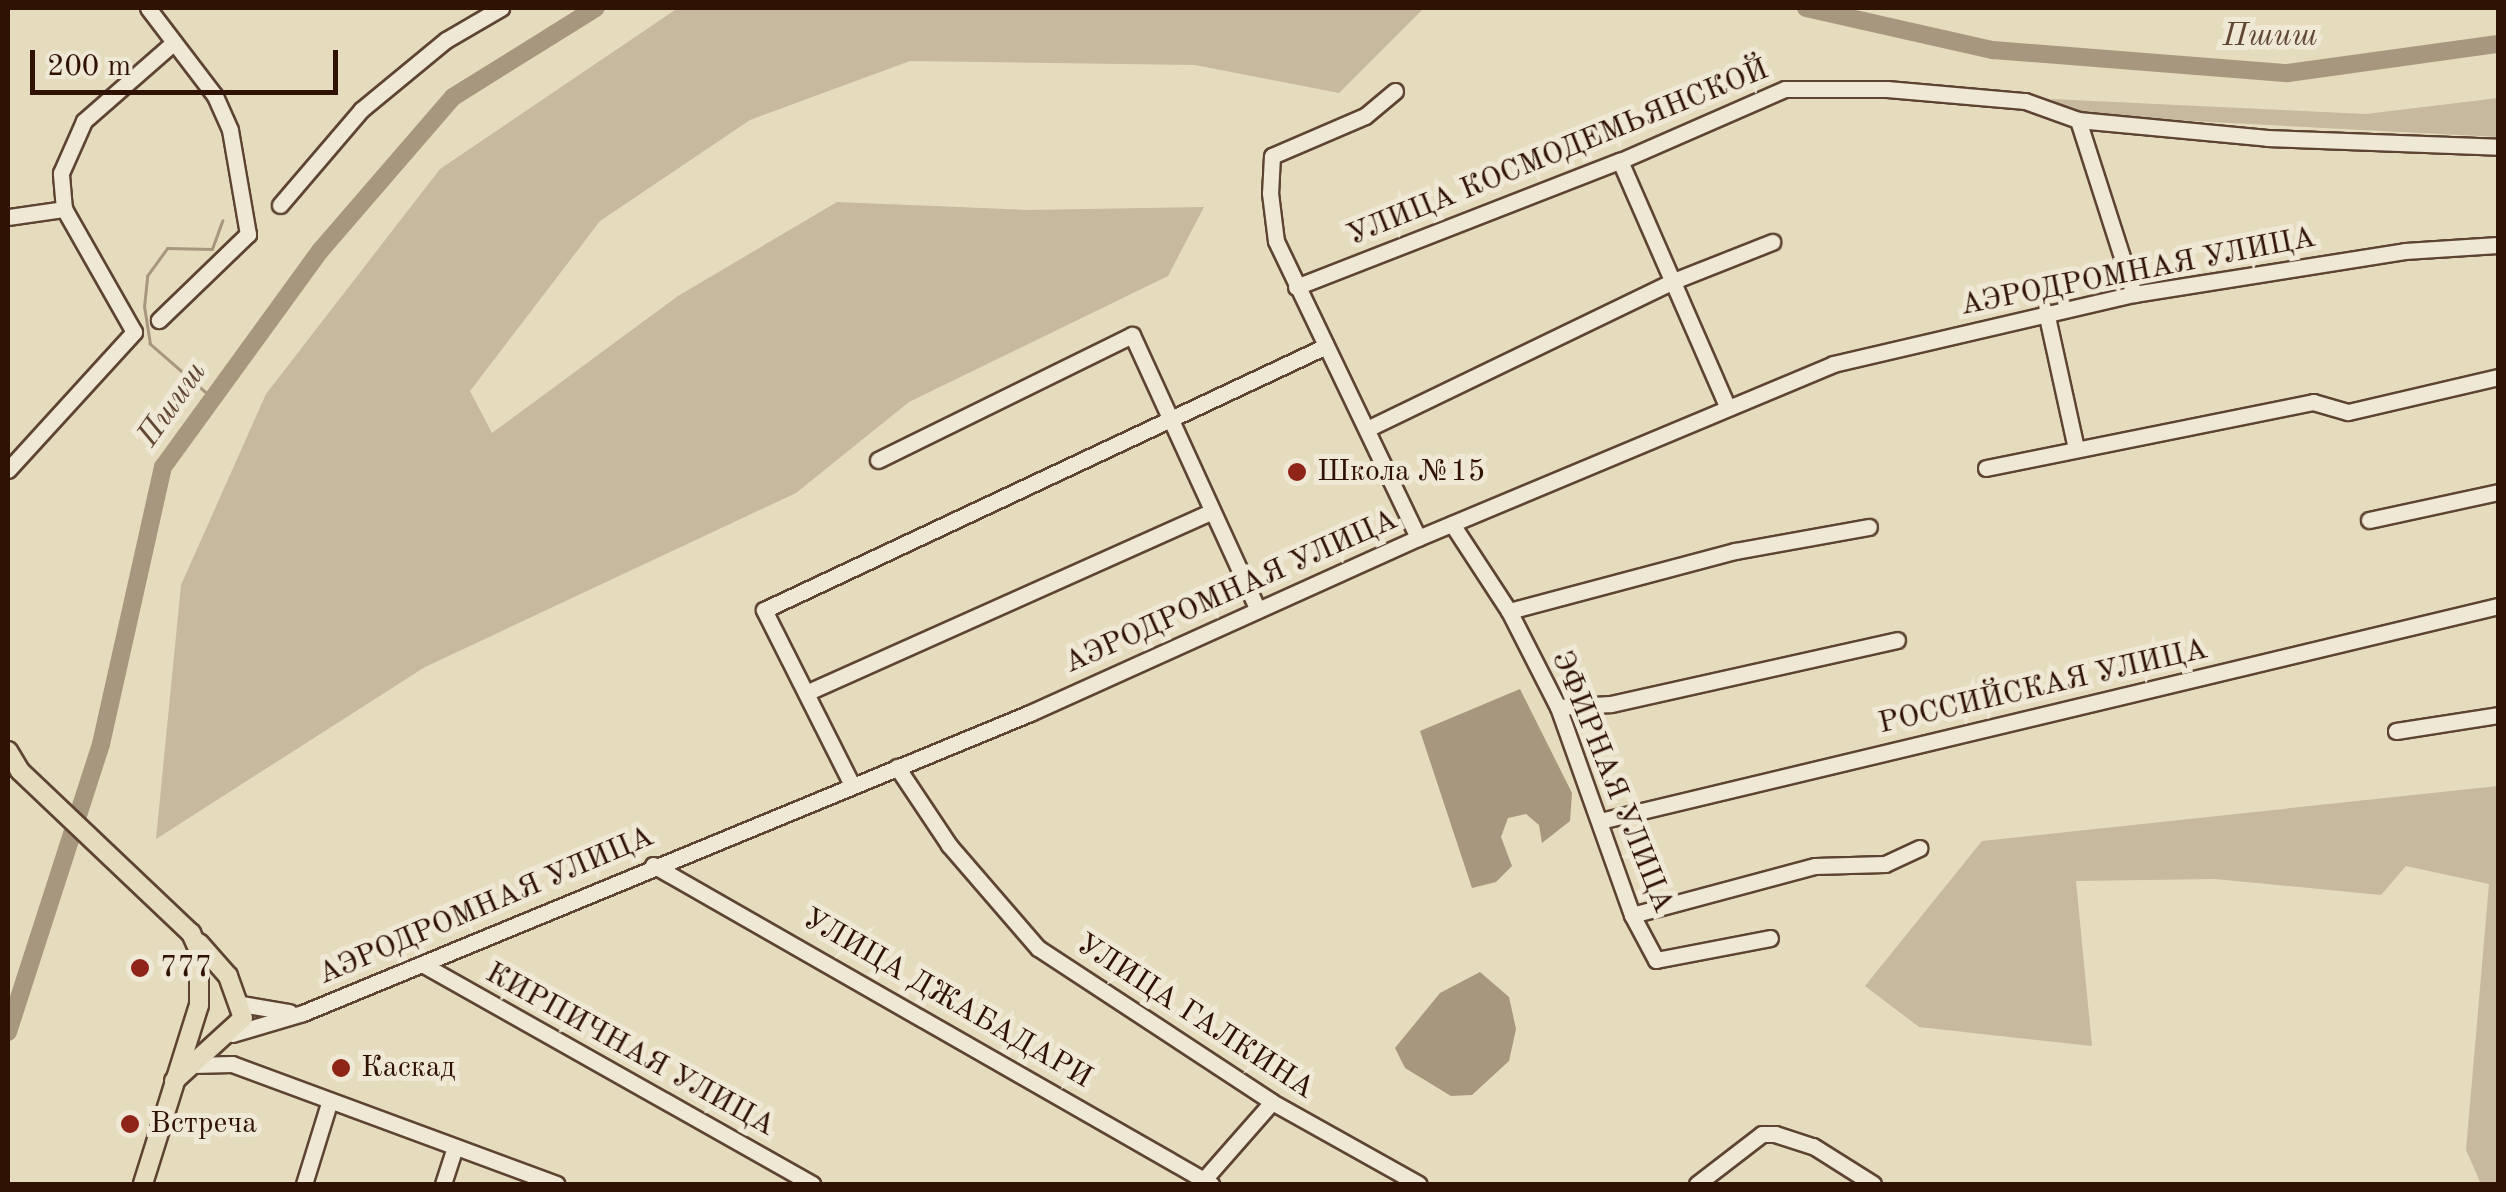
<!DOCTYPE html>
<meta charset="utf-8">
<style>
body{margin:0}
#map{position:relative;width:2506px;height:1192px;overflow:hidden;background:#e5dbbd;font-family:"Old Standard TT",serif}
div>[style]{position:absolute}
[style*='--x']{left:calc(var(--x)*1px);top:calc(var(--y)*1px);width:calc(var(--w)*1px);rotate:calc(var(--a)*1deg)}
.green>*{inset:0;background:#c6b99d}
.water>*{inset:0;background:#a7977e}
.stream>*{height:2.5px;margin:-1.25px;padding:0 1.25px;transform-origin:1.25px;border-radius:1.25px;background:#a7977e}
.river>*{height:18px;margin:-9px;padding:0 9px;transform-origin:9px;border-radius:9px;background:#a7977e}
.roads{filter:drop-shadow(2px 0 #5d4432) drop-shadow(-2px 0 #5d4432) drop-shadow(0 2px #5d4432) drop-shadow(0 -2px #5d4432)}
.minor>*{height:15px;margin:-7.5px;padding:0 7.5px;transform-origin:7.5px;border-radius:7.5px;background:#eee8d4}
.major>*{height:18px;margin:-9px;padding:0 9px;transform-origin:9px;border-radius:9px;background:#e5dbbd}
.dots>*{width:28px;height:28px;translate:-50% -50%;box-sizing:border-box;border:5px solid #eee8d4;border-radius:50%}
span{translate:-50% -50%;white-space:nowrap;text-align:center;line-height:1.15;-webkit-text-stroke:10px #eee8d4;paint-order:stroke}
.street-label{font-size:30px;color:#301203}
.poi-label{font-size:30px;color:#301203}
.left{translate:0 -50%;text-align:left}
.water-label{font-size:32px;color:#604734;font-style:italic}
.frame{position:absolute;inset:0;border:10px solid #301203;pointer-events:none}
.scale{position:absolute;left:30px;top:50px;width:308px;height:45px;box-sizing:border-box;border:5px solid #301203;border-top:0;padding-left:12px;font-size:30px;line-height:35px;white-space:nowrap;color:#301203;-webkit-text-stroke:8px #eee8d4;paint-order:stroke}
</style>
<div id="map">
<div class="green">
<div style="clip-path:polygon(678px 8px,1424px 8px,1339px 93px,1195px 65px,910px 61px,750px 120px,600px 221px,470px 391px,492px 433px,678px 296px,837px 202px,1028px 210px,1204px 207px,1168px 276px,909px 402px,796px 493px,425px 667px,156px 839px,181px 585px,266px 394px,440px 169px)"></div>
<div style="clip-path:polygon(2498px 98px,2498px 137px,2077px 115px,2051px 99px,2366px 114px)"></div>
<div style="clip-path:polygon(2498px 786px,2498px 1184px,2481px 1184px,2466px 1150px,2489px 884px,2406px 866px,2381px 895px,2215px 879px,2076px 881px,2092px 1046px,1919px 1027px,1865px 986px,1982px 841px)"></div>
</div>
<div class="water">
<div style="clip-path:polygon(1520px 689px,1572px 793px,1570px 821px,1542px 843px,1539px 825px,1526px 814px,1508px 818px,1501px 837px,1512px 866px,1496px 882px,1472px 888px,1420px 731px)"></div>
<div style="clip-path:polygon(1480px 972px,1509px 997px,1516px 1029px,1509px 1061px,1472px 1095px,1451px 1096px,1405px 1068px,1395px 1048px,1440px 993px)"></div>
</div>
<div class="stream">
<div style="--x:213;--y:399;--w:84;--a:-138.9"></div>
<div style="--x:150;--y:344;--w:37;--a:-99"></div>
<div style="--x:144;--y:307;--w:31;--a:-84"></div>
<div style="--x:147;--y:276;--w:34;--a:-54"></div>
<div style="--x:167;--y:248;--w:45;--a:1.3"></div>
<div style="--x:212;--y:249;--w:30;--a:-70"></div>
</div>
<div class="river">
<div style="--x:1806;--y:8;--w:192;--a:12.7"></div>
<div style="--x:1993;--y:50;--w:296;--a:4.5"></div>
<div style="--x:2288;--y:73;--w:212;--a:-7.9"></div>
<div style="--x:8;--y:1032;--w:303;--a:-72.1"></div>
<div style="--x:101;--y:744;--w:284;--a:-77.4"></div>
<div style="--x:163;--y:467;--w:267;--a:-54"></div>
<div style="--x:320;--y:251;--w:203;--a:-49.2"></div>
<div style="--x:453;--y:97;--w:168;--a:-31.9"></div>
</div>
<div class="roads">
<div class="minor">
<div style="--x:148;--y:8;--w:111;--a:52.7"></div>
<div style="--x:215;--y:96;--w:37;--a:66"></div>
<div style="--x:230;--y:130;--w:106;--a:80.2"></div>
<div style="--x:248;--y:234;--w:124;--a:136"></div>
<div style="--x:1395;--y:91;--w:39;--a:140"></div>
<div style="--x:1365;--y:116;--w:101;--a:156.7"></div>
<div style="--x:1272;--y:156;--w:37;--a:93"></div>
<div style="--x:1270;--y:193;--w:48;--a:82.9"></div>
<div style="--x:1276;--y:241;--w:329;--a:64.4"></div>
<div style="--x:2078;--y:120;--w:183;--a:72.2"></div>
<div style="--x:1620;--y:161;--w:267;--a:66.4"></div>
<div style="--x:280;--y:205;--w:125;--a:-49.5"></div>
<div style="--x:361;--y:110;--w:110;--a:-39.5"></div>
<div style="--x:446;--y:40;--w:64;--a:-30.2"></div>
<div style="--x:8;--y:217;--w:57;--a:-8.1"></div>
<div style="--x:1296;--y:287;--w:348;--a:-21.3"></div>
<div style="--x:1620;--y:161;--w:180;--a:-23.6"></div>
<div style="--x:1785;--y:89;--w:102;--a:0"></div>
<div style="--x:1887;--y:89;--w:139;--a:5"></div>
<div style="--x:2025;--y:101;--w:56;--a:19.7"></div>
<div style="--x:2078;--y:120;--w:190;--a:5.4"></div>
<div style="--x:2267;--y:138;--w:231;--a:2.2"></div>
<div style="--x:2046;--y:312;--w:139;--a:77.6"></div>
<div style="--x:1367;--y:429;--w:338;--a:-25.8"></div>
<div style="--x:1671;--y:282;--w:109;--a:-21.6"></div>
<div style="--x:878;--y:460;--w:283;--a:-26.2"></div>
<div style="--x:1132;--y:335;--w:302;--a:65.4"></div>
<div style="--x:1986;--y:468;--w:334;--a:-11.4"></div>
<div style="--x:2313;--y:402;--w:36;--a:16"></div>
<div style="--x:2348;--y:412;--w:154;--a:-13.1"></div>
<div style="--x:8;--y:470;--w:187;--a:-47.6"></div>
<div style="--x:134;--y:332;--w:142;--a:-119.6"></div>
<div style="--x:64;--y:209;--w:36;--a:-95"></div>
<div style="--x:61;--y:173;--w:57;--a:-66.1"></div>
<div style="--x:84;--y:121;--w:118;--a:-41.2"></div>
<div style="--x:2369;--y:520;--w:132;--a:-12.2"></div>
<div style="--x:1452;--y:524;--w:104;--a:56.8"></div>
<div style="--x:1509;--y:611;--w:108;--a:63"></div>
<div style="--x:1558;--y:707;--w:221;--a:70.4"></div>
<div style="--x:1632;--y:915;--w:51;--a:61.9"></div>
<div style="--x:1656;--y:960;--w:116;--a:-10.9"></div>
<div style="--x:1509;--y:611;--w:234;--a:-14.9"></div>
<div style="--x:1735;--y:551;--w:136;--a:-10.2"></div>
<div style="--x:808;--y:692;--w:441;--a:-24.1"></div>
<div style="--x:1558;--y:707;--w:53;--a:-3.2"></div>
<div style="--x:1611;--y:704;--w:293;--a:-12.6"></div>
<div style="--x:2396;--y:731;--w:103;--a:-8.9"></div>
<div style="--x:897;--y:767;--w:94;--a:56.3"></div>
<div style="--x:949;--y:845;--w:136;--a:49.2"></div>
<div style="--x:1038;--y:948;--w:280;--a:33.3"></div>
<div style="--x:1272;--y:1102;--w:168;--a:29.2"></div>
<div style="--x:852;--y:785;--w:196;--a:-116.7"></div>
<div style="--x:764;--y:610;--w:621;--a:-25.16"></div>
<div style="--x:1600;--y:821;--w:923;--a:-13.46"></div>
<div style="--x:653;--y:865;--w:643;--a:29.76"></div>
<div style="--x:1632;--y:915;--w:189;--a:-15"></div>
<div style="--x:1815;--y:866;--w:70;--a:-1.6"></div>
<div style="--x:1885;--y:864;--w:38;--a:-25"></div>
<div style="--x:422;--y:964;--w:448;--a:29.4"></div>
<div style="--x:241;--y:1004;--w:49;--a:9.5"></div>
<div style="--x:232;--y:1034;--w:74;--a:-16.5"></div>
<div style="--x:303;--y:1013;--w:786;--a:-22.42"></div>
<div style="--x:1030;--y:713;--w:426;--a:-24.3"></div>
<div style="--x:1418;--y:538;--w:450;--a:-22.7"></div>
<div style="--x:1833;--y:364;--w:309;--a:-13.1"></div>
<div style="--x:2134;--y:294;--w:274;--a:-9"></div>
<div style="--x:2405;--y:251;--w:93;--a:-3.7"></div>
<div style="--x:192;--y:1065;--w:40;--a:-1.4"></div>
<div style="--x:232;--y:1064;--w:346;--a:20.3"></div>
<div style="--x:304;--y:1184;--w:85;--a:-72.8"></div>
<div style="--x:443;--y:1184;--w:39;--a:-72"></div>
<div style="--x:1200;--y:1184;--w:109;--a:-48.7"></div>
<div style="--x:1697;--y:1184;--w:82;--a:-37.6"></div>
<div style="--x:1762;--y:1134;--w:13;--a:0"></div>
<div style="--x:1775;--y:1134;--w:40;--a:18"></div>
<div style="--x:1813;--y:1146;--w:71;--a:32.3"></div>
</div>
<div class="major">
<div style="--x:8;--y:751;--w:23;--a:59"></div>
<div style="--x:20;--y:771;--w:236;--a:43.5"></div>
<div style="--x:191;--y:933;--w:20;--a:66"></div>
<div style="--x:199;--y:951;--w:54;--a:90"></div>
<div style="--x:199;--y:1005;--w:188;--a:107.4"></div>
<div style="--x:174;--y:1081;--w:93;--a:-42.4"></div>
<div style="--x:243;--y:1018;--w:45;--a:-109.7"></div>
<div style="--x:228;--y:976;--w:44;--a:-131.3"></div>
</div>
</div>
<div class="dots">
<div style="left:1297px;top:472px;background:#8f2418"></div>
<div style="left:140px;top:968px;background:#8f2418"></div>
<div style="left:341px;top:1068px;background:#8f2418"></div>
<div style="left:130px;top:1124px;background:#8f2418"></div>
</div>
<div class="street-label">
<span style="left:1558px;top:153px;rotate:-22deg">УЛИЦА КОСМОДЕМЬЯНСКОЙ</span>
<span style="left:2138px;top:272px;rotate:-11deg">АЭРОДРОМНАЯ УЛИЦА</span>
<span style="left:1231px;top:592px;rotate:-24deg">АЭРОДРОМНАЯ УЛИЦА</span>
<span style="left:2043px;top:687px;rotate:-13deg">РОССИЙСКАЯ УЛИЦА</span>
<span style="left:1612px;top:782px;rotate:68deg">ЭФИРНАЯ УЛИЦА</span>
<span style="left:486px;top:906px;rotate:-23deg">АЭРОДРОМНАЯ УЛИЦА</span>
<span style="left:947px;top:999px;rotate:30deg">УЛИЦА ДЖАБАДАРИ</span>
<span style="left:1195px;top:1017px;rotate:33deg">УЛИЦА ГАЛКИНА</span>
<span style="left:630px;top:1050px;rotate:29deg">КИРПИЧНАЯ УЛИЦА</span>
</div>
<div class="poi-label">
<span class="left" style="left:1317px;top:472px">Школа №15</span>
<span class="left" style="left:160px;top:968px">777</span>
<span class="left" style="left:361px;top:1068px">Каскад</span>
<span class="left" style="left:150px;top:1124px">Встреча</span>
</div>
<div class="water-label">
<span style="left:2270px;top:37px">Пшиш</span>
<span style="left:173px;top:405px;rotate:-55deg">Пшиш</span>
</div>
<div class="frame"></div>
<div class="scale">200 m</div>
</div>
